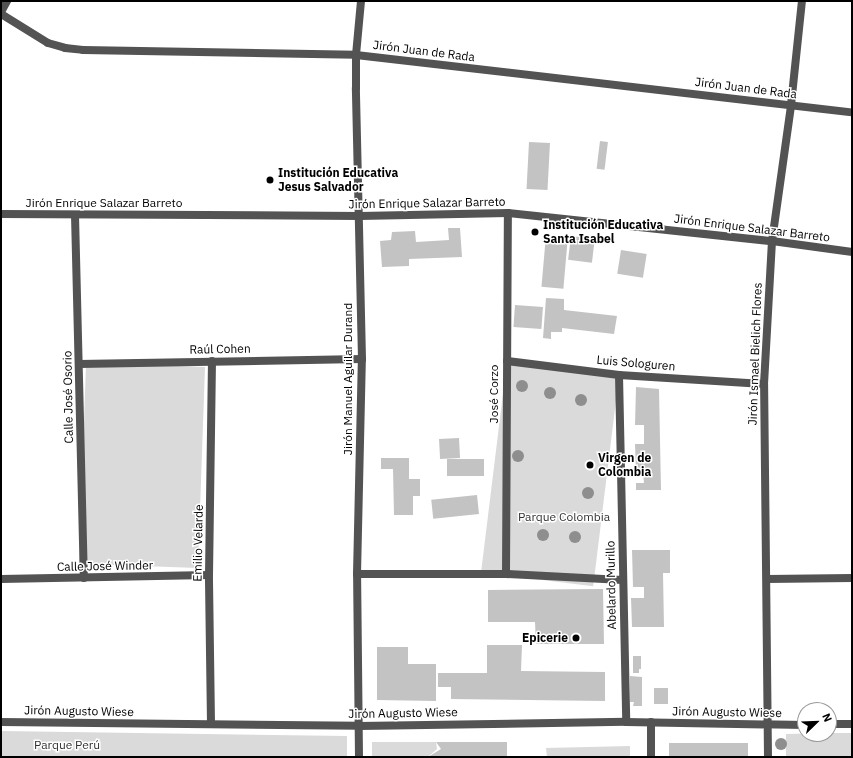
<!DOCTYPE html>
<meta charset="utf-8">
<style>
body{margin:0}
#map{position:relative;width:853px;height:758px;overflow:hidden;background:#fff;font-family:"IBM Plex Sans",sans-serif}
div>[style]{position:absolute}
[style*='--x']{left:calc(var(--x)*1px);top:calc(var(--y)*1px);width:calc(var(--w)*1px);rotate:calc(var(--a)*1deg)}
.green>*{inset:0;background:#dadada;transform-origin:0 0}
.building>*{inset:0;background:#c3c3c3;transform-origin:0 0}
.minor>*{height:8px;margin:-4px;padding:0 4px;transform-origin:4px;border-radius:4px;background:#535353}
.trees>*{width:12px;height:12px;margin:-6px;border-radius:50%;background:#8e8e8e}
.dots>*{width:11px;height:11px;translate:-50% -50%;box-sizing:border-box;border:2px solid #fff;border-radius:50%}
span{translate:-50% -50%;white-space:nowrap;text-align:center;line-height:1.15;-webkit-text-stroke:3px #fff;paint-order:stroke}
.street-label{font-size:12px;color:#000}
.poi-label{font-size:12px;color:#000;font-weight:700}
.left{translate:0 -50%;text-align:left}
.right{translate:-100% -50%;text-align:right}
.park-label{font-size:12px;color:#313131}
.frame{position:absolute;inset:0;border:2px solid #000;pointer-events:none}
.north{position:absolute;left:797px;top:702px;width:40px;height:40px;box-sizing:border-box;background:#fff;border:1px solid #999;border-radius:50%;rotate:67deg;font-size:11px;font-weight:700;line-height:16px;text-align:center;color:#000}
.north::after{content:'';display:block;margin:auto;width:14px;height:18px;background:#000;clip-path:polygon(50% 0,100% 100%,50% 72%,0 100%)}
</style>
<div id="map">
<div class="green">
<div style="left:507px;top:361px;width:113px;height:213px;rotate:7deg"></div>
<div style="left:205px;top:367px;width:201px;height:119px;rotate:92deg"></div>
<div style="clip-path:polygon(1px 731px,347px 736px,347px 757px,1px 757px)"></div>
<div style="clip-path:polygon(829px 733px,852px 733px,852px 757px,786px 757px,786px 734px)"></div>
<div style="clip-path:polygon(372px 742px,436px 742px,437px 749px,428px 757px,372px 757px)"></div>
<div style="clip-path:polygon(630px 746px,630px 757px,547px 757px,546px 748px)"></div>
</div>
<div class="building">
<div style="left:600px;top:141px;width:8px;height:28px;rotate:7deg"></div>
<div style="left:529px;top:142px;width:21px;height:47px;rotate:3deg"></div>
<div style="clip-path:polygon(448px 228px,460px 228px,462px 257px,409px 259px,409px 266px,382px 267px,380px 241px,391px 240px,392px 232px,415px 231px,416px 242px,449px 240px)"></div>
<div style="left:546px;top:235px;width:22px;height:52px;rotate:5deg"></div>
<div style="left:571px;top:236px;width:24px;height:24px;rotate:7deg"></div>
<div style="left:621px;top:250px;width:26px;height:24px;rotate:9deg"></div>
<div style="clip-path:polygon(546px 298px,564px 299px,564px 310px,617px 316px,614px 334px,562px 328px,562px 332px,551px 332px,551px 339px,543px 338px)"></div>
<div style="left:515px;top:305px;width:28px;height:22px;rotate:4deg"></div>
<div style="clip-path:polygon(636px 387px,659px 389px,661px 490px,636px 490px,636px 483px,644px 483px,643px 472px,636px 472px,635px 444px,644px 444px,644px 425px,635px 425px)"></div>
<div style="left:459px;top:438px;width:20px;height:20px;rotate:87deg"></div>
<div style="clip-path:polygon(381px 458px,409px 458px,409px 479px,420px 479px,420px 496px,413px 496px,413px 515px,394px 515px,393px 469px,381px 469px)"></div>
<div style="left:484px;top:459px;width:17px;height:37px;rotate:90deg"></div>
<div style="left:477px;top:495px;width:19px;height:46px;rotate:84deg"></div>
<div style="clip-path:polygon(632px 550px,670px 550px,670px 573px,663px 573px,664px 627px,632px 627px,631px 598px,644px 598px,644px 587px,633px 587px)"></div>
<div style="clip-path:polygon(603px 589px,604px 644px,536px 644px,535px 622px,488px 622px,488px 590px)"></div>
<div style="clip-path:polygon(487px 645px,522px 645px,521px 671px,605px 672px,605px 701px,451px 699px,451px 687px,438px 687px,438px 673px,487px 673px)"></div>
<div style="clip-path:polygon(377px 647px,408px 647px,408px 664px,436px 664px,436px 701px,377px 700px)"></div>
<div style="clip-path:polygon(633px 656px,641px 656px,641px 669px,639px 669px,639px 673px,633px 673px)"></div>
<div style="clip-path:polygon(630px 676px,642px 677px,642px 706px,633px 706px,634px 702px,630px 702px)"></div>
<div style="left:654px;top:688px;width:14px;height:16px"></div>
<div style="clip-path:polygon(436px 742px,507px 742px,507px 757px,428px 757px,441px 749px)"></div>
<div style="left:748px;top:743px;width:14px;height:79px;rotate:90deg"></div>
</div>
<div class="minor">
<div style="--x:1;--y:12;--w:13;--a:-61"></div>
<div style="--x:1;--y:14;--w:55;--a:31.7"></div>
<div style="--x:48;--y:43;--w:18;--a:16"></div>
<div style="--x:65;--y:48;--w:18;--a:6"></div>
<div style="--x:83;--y:50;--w:273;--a:1"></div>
<div style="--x:356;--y:55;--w:499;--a:6.6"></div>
<div style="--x:1;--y:214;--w:359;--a:0.3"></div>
<div style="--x:360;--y:216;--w:148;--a:-1.2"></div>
<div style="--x:508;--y:213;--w:265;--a:6.1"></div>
<div style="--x:772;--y:241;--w:81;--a:7.8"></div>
<div style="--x:75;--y:215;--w:363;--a:88.6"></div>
<div style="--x:507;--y:361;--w:113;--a:7.1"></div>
<div style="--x:619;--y:375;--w:145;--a:3.6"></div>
<div style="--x:79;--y:364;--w:283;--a:-1"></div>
<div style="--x:619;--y:375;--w:347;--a:88.8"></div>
<div style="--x:357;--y:574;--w:149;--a:0"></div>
<div style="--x:506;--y:574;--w:117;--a:2.9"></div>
<div style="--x:506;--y:574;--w:361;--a:-89.7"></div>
<div style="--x:1;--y:579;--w:208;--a:-1.1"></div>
<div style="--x:767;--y:579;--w:85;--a:-0.7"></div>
<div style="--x:1;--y:722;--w:358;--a:0.6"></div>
<div style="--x:359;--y:726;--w:267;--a:-0.9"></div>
<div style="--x:626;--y:722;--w:179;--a:1"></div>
<div style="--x:211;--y:724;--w:149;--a:-90.8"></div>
<div style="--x:209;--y:575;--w:214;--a:-89.2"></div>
<div style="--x:829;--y:724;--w:23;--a:0"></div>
<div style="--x:359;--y:757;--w:183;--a:-90.6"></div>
<div style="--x:357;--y:574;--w:215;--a:-88.7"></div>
<div style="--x:362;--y:359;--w:271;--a:-91.3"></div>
<div style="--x:356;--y:88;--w:33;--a:-90"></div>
<div style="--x:356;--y:55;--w:54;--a:-84.7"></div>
<div style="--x:651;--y:757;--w:35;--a:-90"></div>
<div style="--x:768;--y:757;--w:373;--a:-90.6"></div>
<div style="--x:764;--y:384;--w:143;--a:-86.8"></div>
<div style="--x:772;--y:241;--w:137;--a:-82"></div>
<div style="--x:791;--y:105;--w:105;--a:-84"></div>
</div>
<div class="trees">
<div style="left:522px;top:386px"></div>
<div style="left:550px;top:393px"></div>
<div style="left:581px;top:400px"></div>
<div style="left:518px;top:456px"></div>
<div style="left:588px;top:493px"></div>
<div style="left:543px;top:535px"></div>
<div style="left:575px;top:537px"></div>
<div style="left:781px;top:744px"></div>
</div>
<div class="dots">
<div style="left:270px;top:180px;background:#000"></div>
<div style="left:535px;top:232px;background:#000"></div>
<div style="left:590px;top:465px;background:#000"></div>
<div style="left:576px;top:638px;background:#000"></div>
</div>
<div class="street-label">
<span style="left:424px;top:51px;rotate:7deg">Jirón Juan de Rada</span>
<span style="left:746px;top:88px;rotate:7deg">Jirón Juan de Rada</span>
<span style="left:104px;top:203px">Jirón Enrique Salazar Barreto</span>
<span style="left:427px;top:203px;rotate:-1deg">Jirón Enrique Salazar Barreto</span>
<span style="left:752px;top:228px;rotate:7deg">Jirón Enrique Salazar Barreto</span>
<span style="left:220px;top:349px;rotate:-1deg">Raúl Cohen</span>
<span style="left:755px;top:354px;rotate:-88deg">Jirón Ismael Bielich Flores</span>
<span style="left:636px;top:363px;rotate:5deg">Luis Sologuren</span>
<span style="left:348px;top:379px;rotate:-90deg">Jirón Manuel Aguilar Durand</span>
<span style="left:494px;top:394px;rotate:-90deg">José Corzo</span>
<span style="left:68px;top:397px;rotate:-91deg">Calle José Osorio</span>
<span style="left:198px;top:543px;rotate:-89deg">Emilio Velarde</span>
<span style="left:105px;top:566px;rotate:-1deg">Calle José Winder</span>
<span style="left:611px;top:585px;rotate:-91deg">Abelardo Murillo</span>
<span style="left:79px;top:711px;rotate:1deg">Jirón Augusto Wiese</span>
<span style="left:727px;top:712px;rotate:1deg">Jirón Augusto Wiese</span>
<span style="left:403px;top:713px;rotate:-1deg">Jirón Augusto Wiese</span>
</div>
<div class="poi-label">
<span class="left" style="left:278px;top:180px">Institución Educativa<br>Jesus Salvador</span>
<span class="left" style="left:543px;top:232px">Institución Educativa<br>Santa Isabel</span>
<span class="left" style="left:598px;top:465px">Virgen de<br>Colombia</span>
<span class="right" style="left:568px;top:638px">Epicerie</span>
</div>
<div class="park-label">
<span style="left:564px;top:517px">Parque Colombia</span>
<span style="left:67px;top:745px">Parque Perú</span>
</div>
<div class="frame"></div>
<div class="north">N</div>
</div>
